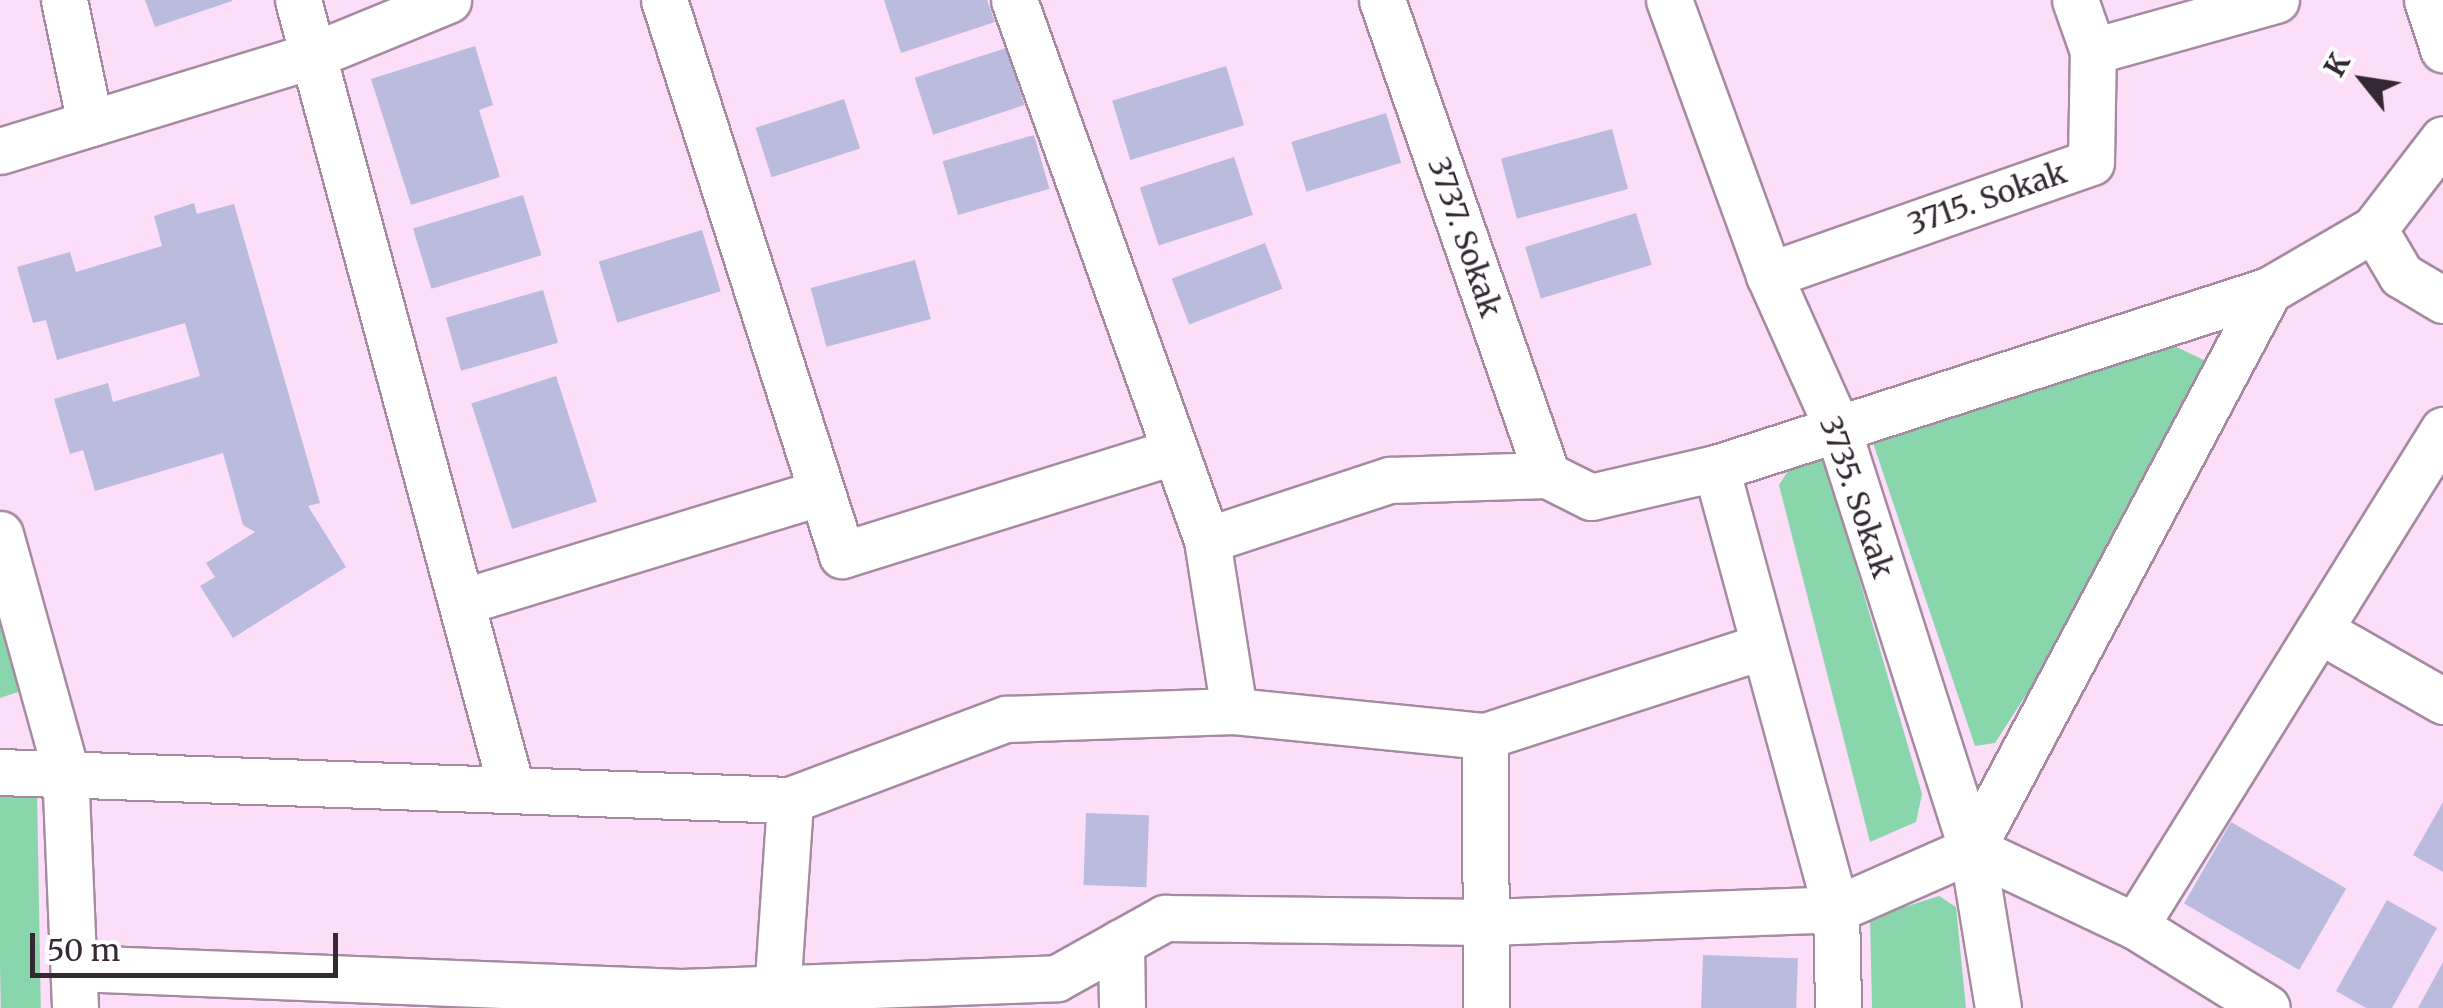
<!DOCTYPE html>
<style>
body{margin:0}
#map{position:relative;width:2443px;height:1008px;overflow:hidden;background:#fcdef9;font-family:Merriweather,serif}
div>[style]{position:absolute}
[style*='--x']{left:calc(var(--x)*1px);top:calc(var(--y)*1px);width:calc(var(--w)*1px);rotate:calc(var(--a)*1deg)}
.green>*{inset:0;background:#89d6ad;transform-origin:0 0}
.building>*{inset:0;background:#babbdd;transform-origin:0 0}
.roads{filter:drop-shadow(2px 0 #a58aa2) drop-shadow(-2px 0 #a58aa2) drop-shadow(0 2px #a58aa2) drop-shadow(0 -2px #a58aa2)}
.minor>*{height:45px;margin:-22.5px;padding:0 22.5px;transform-origin:22.5px;border-radius:22.5px;background:#fff}
span{translate:-50% -50%;white-space:nowrap;text-align:center;line-height:1.15;-webkit-text-stroke:8px #fff;paint-order:stroke}
.street-label{font-size:30px;color:#342933}
.north{position:absolute;left:2313px;top:30px;width:100px;height:100px;-webkit-text-stroke:8px #fff;paint-order:stroke;rotate:300deg;font-size:28px;font-weight:700;line-height:40px;text-align:center;color:#342933}
.north::after{content:'';display:block;margin:auto;width:35px;height:45px;background:#342933;clip-path:polygon(50% 0,100% 100%,50% 72%,0 100%)}
.scale{position:absolute;left:30px;top:933px;width:308px;height:45px;box-sizing:border-box;border:5px solid #342933;border-top:0;padding-left:12px;font-size:30px;line-height:35px;white-space:nowrap;color:#342933;-webkit-text-stroke:8px #fff;paint-order:stroke}
</style>
<div id="map">
<div class="green">
<div style="clip-path:polygon(2162px 340px,2208px 362px,2031px 687px,1995px 743px,1975px 746px,1871px 437px)"></div>
<div style="clip-path:polygon(1824px 458px,1922px 794px,1916px 822px,1870px 842px,1779px 485px,1795px 460px)"></div>
<div style="clip-path:polygon(0 617px,21px 691px,0 698px)"></div>
<div style="left:37px;top:790px;width:218px;height:40px;rotate:89deg"></div>
<div style="clip-path:polygon(1939px 896px,1956px 907px,1966px 1008px,1872px 1008px,1870px 918px)"></div>
</div>
<div class="building">
<div style="clip-path:polygon(145px 0,232px 0,232px 1px,155px 27px)"></div>
<div style="clip-path:polygon(884px 0,987px 0,995px 22px,901px 53px)"></div>
<div style="clip-path:polygon(475px 46px,493px 105px,479px 110px,500px 177px,411px 205px,371px 79px)"></div>
<div style="left:1006px;top:48px;width:60px;height:96px;rotate:72deg"></div>
<div style="left:1226px;top:66px;width:62px;height:119px;rotate:73deg"></div>
<div style="left:844px;top:99px;width:52px;height:93px;rotate:72deg"></div>
<div style="left:1386px;top:113px;width:52px;height:99px;rotate:73deg"></div>
<div style="left:1612px;top:129px;width:62px;height:115px;rotate:75deg"></div>
<div style="left:1034px;top:135px;width:56px;height:95px;rotate:74deg"></div>
<div style="left:1234px;top:157px;width:61px;height:99px;rotate:72deg"></div>
<div style="left:523px;top:195px;width:63px;height:115px;rotate:73deg"></div>
<div style="clip-path:polygon(194px 203px,197px 214px,234px 204px,320px 503px,308px 506px,346px 567px,233px 638px,200px 586px,215px 577px,206px 563px,255px 532px,243px 525px,223px 453px,95px 491px,83px 450px,70px 454px,54px 399px,108px 383px,113px 402px,200px 376px,185px 323px,57px 360px,46px 320px,33px 323px,17px 267px,70px 252px,76px 272px,162px 246px,154px 216px)"></div>
<div style="left:1636px;top:213px;width:54px;height:116px;rotate:73deg"></div>
<div style="left:702px;top:230px;width:64px;height:108px;rotate:73deg"></div>
<div style="left:1265px;top:243px;width:49px;height:100px;rotate:69deg"></div>
<div style="left:915px;top:260px;width:61px;height:108px;rotate:75deg"></div>
<div style="left:543px;top:290px;width:55px;height:101px;rotate:74deg"></div>
<div style="left:556px;top:376px;width:132px;height:89px;rotate:72deg"></div>
<div style="clip-path:polygon(2443px 802px,2443px 872px,2413px 855px)"></div>
<div style="left:1086px;top:813px;width:63px;height:72px;rotate:2deg"></div>
<div style="left:2231px;top:822px;width:133px;height:94px;rotate:30deg"></div>
<div style="clip-path:polygon(2387px 900px,2437px 928px,2392px 1008px,2366px 1008px,2336px 991px)"></div>
<div style="left:1703px;top:955px;width:95px;height:53px;rotate:2deg"></div>
<div style="clip-path:polygon(2443px 962px,2443px 1008px,2418px 1008px)"></div>
</div>
<div class="roads">
<div class="minor">
<div style="--x:64;--y:0;--w:126;--a:78.1"></div>
<div style="--x:298;--y:0;--w:815;--a:74.86"></div>
<div style="--x:664;--y:0;--w:583;--a:72.22"></div>
<div style="--x:842;--y:555;--w:349;--a:-17.3"></div>
<div style="--x:1014;--y:0;--w:573;--a:70.33"></div>
<div style="--x:1207;--y:540;--w:173;--a:81"></div>
<div style="--x:1382;--y:0;--w:503;--a:70.84"></div>
<div style="--x:1669;--y:0;--w:293;--a:70"></div>
<div style="--x:1769;--y:275;--w:167;--a:65.9"></div>
<div style="--x:1837;--y:427;--w:443;--a:72.3"></div>
<div style="--x:1972;--y:849;--w:161;--a:80.7"></div>
<div style="--x:2075;--y:0;--w:54;--a:70.6"></div>
<div style="--x:2427;--y:0;--w:52;--a:71.9"></div>
<div style="--x:0;--y:151;--w:328;--a:-17"></div>
<div style="--x:314;--y:55;--w:145;--a:-22.3"></div>
<div style="--x:2374;--y:229;--w:53;--a:59.6"></div>
<div style="--x:2401;--y:275;--w:49;--a:30.8"></div>
<div style="--x:1769;--y:275;--w:341;--a:-19.3"></div>
<div style="--x:2091;--y:162;--w:111;--a:-89"></div>
<div style="--x:2093;--y:51;--w:190;--a:-15.6"></div>
<div style="--x:1716;--y:468;--w:457;--a:74.8"></div>
<div style="--x:1836;--y:909;--w:99;--a:88.8"></div>
<div style="--x:0;--y:534;--w:243;--a:74.5"></div>
<div style="--x:65;--y:768;--w:240;--a:87.6"></div>
<div style="--x:1207;--y:540;--w:193;--a:-18.2"></div>
<div style="--x:1390;--y:480;--w:157;--a:-1.8"></div>
<div style="--x:1547;--y:475;--w:49;--a:26.6"></div>
<div style="--x:1591;--y:497;--w:128;--a:-13.1"></div>
<div style="--x:1716;--y:468;--w:581;--a:-17.84"></div>
<div style="--x:2269;--y:290;--w:121;--a:-30.2"></div>
<div style="--x:2374;--y:229;--w:113;--a:-52.5"></div>
<div style="--x:462;--y:602;--w:375;--a:-17"></div>
<div style="--x:2319;--y:630;--w:143;--a:29.8"></div>
<div style="--x:1485;--y:736;--w:272;--a:89.8"></div>
<div style="--x:0;--y:772;--w:790;--a:2.03"></div>
<div style="--x:790;--y:800;--w:231;--a:-20.6"></div>
<div style="--x:1006;--y:719;--w:228;--a:-2"></div>
<div style="--x:1234;--y:711;--w:252;--a:5.7"></div>
<div style="--x:1485;--y:736;--w:292;--a:-17.9"></div>
<div style="--x:1972;--y:849;--w:180;--a:25.3"></div>
<div style="--x:2135;--y:926;--w:155;--a:31.8"></div>
<div style="--x:2135;--y:926;--w:584;--a:-58.16"></div>
<div style="--x:1121;--y:942;--w:66;--a:89.1"></div>
<div style="--x:76;--y:968;--w:605;--a:2.27"></div>
<div style="--x:681;--y:992;--w:376;--a:-2.1"></div>
<div style="--x:1057;--y:978;--w:124;--a:-29.1"></div>
<div style="--x:1165;--y:918;--w:323;--a:0.7"></div>
<div style="--x:1488;--y:922;--w:348;--a:-2.1"></div>
<div style="--x:1836;--y:909;--w:149;--a:-23.8"></div>
<div style="--x:1972;--y:849;--w:633;--a:-62.02"></div>
<div style="--x:776;--y:1008;--w:208;--a:-86.1"></div>
</div>
</div>
<div class="street-label">
<span style="left:1987px;top:198px;rotate:-19deg">3715. Sokak</span>
<span style="left:1465px;top:237px;rotate:71deg">3737. Sokak</span>
<span style="left:1857px;top:497px;rotate:71deg">3735. Sokak</span>
</div>
<div class="north">K</div>
<div class="scale">50 m</div>
</div>
